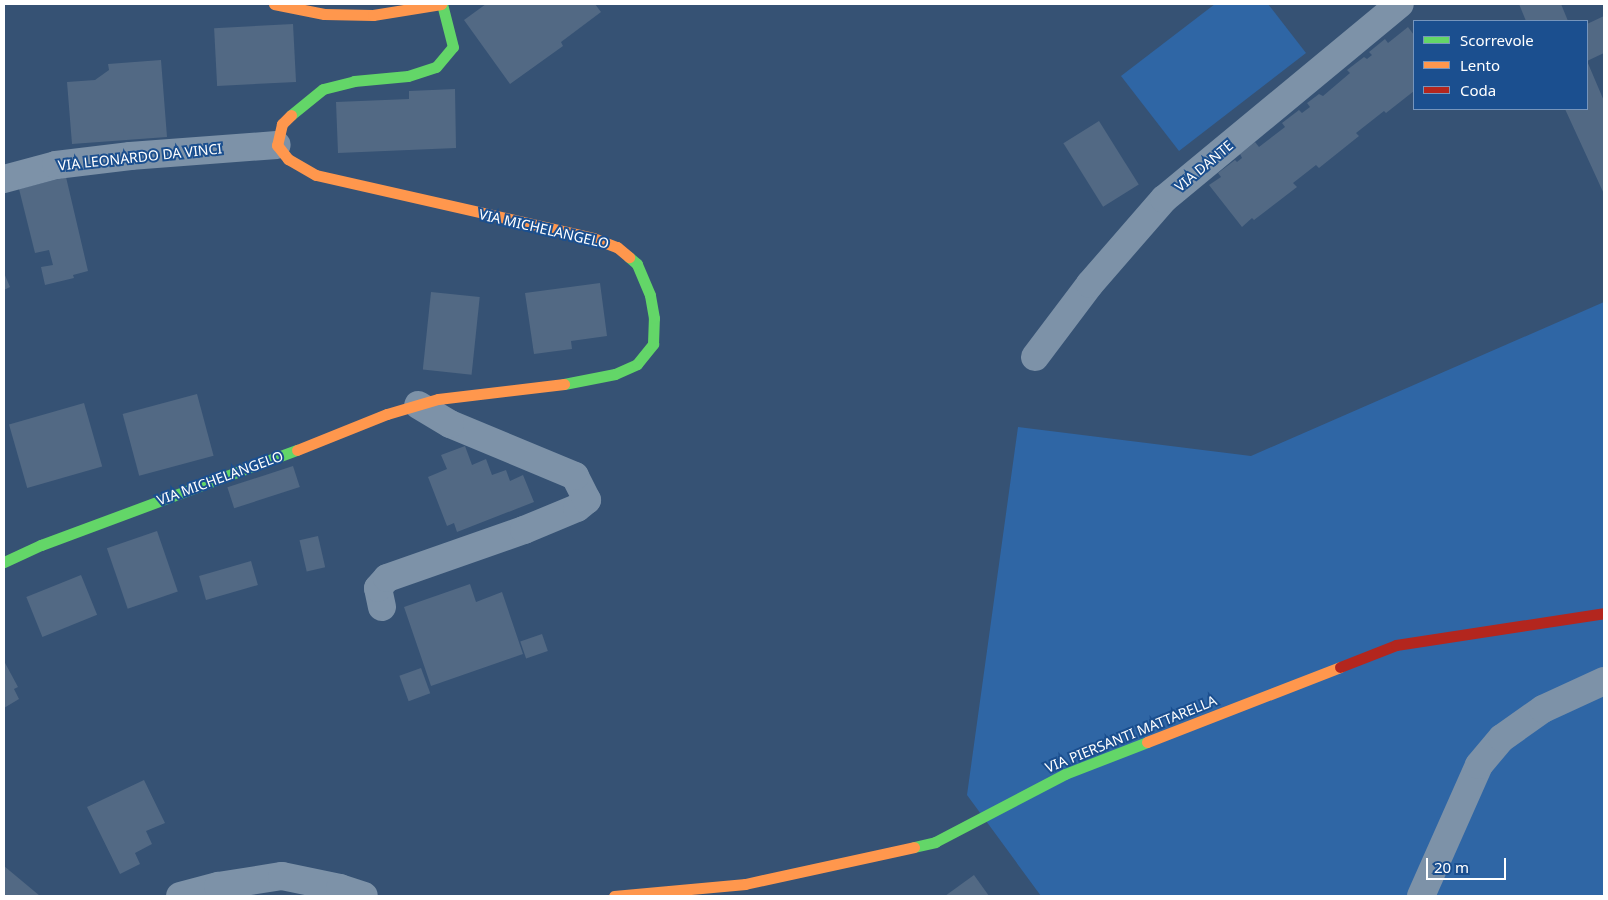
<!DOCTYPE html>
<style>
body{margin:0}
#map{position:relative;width:1608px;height:900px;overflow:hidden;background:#365274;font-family:"Noto Sans",sans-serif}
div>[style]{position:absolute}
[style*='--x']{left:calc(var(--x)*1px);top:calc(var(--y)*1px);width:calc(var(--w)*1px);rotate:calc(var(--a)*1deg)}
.green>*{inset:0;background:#2f66a5}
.building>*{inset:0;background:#526984;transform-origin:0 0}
.street>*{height:28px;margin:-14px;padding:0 14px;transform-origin:14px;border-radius:14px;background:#7d92a8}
.fast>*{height:11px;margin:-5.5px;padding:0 5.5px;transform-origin:5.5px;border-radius:5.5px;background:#63d668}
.slow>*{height:11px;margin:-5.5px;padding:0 5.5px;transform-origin:5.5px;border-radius:5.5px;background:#ff974d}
.jam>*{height:11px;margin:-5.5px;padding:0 5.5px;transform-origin:5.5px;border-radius:5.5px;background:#b3261e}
span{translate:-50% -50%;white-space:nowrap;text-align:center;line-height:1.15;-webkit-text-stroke:4px #1b4f8f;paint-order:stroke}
.street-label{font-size:14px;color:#fff}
.frame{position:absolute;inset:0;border:5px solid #fff;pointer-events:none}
.legend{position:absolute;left:1413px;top:20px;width:175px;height:90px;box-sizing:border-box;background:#1b4f8f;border:1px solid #7695bc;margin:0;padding:6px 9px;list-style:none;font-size:15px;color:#fff}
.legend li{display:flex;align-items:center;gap:10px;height:25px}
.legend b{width:25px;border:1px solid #7695bc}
.scale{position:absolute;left:1426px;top:858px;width:80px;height:22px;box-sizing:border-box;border:2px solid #fff;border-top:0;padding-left:6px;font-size:15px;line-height:18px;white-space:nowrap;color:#fff;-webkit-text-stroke:4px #1b4f8f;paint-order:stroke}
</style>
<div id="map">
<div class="green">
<div style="clip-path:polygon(1215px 4px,1268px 4px,1306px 53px,1179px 151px,1121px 76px)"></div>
<div style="clip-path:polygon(1604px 302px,1604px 896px,1041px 896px,967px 795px,1018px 427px,1251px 456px)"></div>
</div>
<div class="building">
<div style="clip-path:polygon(486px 4px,595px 4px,601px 12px,561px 42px,563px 46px,510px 84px,464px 20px)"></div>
<div style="clip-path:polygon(1519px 4px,1561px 4px,1568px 21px,1526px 21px)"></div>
<div style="clip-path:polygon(1604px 16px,1604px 53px,1587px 61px,1587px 24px)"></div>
<div style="left:293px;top:24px;width:58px;height:79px;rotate:87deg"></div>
<div style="clip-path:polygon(1408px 27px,1414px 35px,1414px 91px,1386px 113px,1384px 111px,1356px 133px,1359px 136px,1319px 168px,1316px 165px,1293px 183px,1297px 187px,1254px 220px,1252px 218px,1242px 227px,1209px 185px,1221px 177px,1218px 173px,1235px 160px,1237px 162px,1242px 158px,1240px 154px,1255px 142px,1259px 147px,1285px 127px,1282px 123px,1299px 110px,1302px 113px,1310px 107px,1307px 103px,1319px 94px,1323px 96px,1350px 73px,1347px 70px,1364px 57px,1367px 59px,1372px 55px,1369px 52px,1385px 39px,1388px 43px)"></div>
<div style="clip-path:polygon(161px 60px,167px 137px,72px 144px,67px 82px,95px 80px,109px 70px,108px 64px)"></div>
<div style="clip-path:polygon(1587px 61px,1604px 101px,1604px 194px,1565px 109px,1587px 109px)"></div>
<div style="clip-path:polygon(455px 89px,456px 148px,338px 153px,336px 102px,409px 99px,409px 91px)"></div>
<div style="left:1099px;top:121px;width:75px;height:42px;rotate:58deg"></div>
<div style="clip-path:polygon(66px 177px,88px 271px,73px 275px,74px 278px,45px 285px,41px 267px,53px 265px,49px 250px,35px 253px,19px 189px)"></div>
<div style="clip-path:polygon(4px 273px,10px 287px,4px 290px)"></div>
<div style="clip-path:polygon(600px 283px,607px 336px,571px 341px,572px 349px,534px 354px,525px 293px)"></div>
<div style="left:431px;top:292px;width:49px;height:78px;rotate:6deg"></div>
<div style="left:197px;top:394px;width:64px;height:77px;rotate:75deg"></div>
<div style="left:84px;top:403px;width:66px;height:78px;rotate:74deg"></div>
<div style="clip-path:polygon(465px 446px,472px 465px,486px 459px,492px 475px,506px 470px,510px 481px,523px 475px,534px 502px,457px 532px,454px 523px,447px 526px,428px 477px,447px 469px,441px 455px)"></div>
<div style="left:293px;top:466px;width:22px;height:69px;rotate:72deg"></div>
<div style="left:157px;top:531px;width:64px;height:53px;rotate:71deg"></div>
<div style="left:318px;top:536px;width:32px;height:19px;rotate:77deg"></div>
<div style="left:251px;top:561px;width:25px;height:54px;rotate:74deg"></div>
<div style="left:81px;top:575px;width:43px;height:59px;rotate:68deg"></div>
<div style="clip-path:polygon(470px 584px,476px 602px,502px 592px,523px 654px,431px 686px,404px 607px)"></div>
<div style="left:542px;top:634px;width:18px;height:23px;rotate:71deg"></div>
<div style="clip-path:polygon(4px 661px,18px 687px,14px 689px,19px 699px,4px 708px)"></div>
<div style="left:421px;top:668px;width:27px;height:23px;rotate:70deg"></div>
<div style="clip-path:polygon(144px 780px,165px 823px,146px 831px,152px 844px,135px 853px,140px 864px,120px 874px,87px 807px)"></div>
<div style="clip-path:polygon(4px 866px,40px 896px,4px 896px)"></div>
<div style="clip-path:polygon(974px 875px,989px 896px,945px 896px)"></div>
</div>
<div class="street">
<div style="--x:4;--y:179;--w:54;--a:-15.1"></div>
<div style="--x:56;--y:165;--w:75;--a:-6.9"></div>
<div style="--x:130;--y:156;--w:147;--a:-4.3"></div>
<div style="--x:1035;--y:357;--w:91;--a:-53"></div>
<div style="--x:1090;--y:284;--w:113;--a:-49"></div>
<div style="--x:1164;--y:199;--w:306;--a:-39.6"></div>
<div style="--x:382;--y:607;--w:19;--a:-102"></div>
<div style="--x:378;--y:588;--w:13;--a:-48"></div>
<div style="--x:387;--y:578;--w:145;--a:-19.3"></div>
<div style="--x:524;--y:530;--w:57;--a:-22.5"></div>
<div style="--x:577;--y:508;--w:13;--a:-39"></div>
<div style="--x:587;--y:500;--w:27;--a:-117"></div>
<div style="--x:575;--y:476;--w:135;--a:-157.4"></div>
<div style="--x:450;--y:424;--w:37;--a:-149"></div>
<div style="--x:180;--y:896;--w:39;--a:-15"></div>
<div style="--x:218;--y:886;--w:65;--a:-8.9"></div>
<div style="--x:282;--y:876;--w:59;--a:11.7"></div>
<div style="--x:340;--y:888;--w:25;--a:18"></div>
<div style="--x:1421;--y:896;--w:143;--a:-66.1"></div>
<div style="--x:1479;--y:765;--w:35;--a:-50"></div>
<div style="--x:1502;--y:738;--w:50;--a:-35.3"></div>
<div style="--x:1543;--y:709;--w:67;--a:-24.7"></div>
</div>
<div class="fast">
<div style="--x:291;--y:115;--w:41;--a:-39.1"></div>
<div style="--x:323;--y:89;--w:32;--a:-14"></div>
<div style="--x:354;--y:81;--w:54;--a:-5.3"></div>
<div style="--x:408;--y:76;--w:29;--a:-18"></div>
<div style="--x:436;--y:67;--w:26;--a:-50"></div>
<div style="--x:453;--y:47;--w:44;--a:-104.3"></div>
<div style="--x:564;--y:384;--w:52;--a:-11.1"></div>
<div style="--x:615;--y:374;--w:24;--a:-24"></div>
<div style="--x:637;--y:364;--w:26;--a:-51"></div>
<div style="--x:653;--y:344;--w:26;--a:-88"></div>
<div style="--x:654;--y:318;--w:23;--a:-100"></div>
<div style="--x:650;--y:295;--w:34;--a:-113"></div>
<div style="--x:637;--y:264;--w:11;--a:-139"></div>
<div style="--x:4;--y:562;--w:41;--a:-24.7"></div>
<div style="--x:41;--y:545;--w:273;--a:-20.4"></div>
<div style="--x:914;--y:847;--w:22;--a:-13"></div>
<div style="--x:935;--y:842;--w:147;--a:-27.6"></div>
<div style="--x:1065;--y:774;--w:88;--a:-21.3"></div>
</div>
<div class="slow">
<div style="--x:274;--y:4;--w:51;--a:11.3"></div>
<div style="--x:324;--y:14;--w:49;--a:1.2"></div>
<div style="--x:373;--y:15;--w:69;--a:-9.2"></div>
<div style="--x:291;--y:115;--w:13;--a:135"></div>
<div style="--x:282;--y:124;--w:22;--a:103"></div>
<div style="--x:277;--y:145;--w:18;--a:52"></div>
<div style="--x:288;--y:159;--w:32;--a:30"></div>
<div style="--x:316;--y:175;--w:284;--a:12.8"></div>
<div style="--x:593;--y:238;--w:26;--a:21"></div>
<div style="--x:617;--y:247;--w:16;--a:40"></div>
<div style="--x:297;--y:450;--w:97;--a:-21.8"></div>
<div style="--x:387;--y:414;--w:53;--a:-16.4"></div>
<div style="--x:438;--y:399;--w:127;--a:-6.8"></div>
<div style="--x:1147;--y:742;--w:207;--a:-21.2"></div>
<div style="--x:614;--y:896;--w:132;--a:-5.2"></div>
<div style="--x:745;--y:884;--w:173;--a:-12.3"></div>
</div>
<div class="jam">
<div style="--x:1340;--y:667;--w:60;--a:-21.4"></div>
<div style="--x:1396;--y:645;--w:210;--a:-8.7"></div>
</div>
<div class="street-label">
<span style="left:140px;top:157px;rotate:-6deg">VIA LEONARDO DA VINCI</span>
<span style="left:1204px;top:166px;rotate:-40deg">VIA DANTE</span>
<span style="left:544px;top:229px;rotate:13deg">VIA MICHELANGELO</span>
<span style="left:220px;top:478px;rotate:-20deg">VIA MICHELANGELO</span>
<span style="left:1131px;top:734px;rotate:-22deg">VIA PIERSANTI MATTARELLA</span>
</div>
<div class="frame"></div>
<ul class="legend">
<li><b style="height:6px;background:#63d668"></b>Scorrevole</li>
<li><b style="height:6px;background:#ff974d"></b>Lento</li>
<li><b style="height:6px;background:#b3261e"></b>Coda</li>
</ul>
<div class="scale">20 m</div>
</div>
